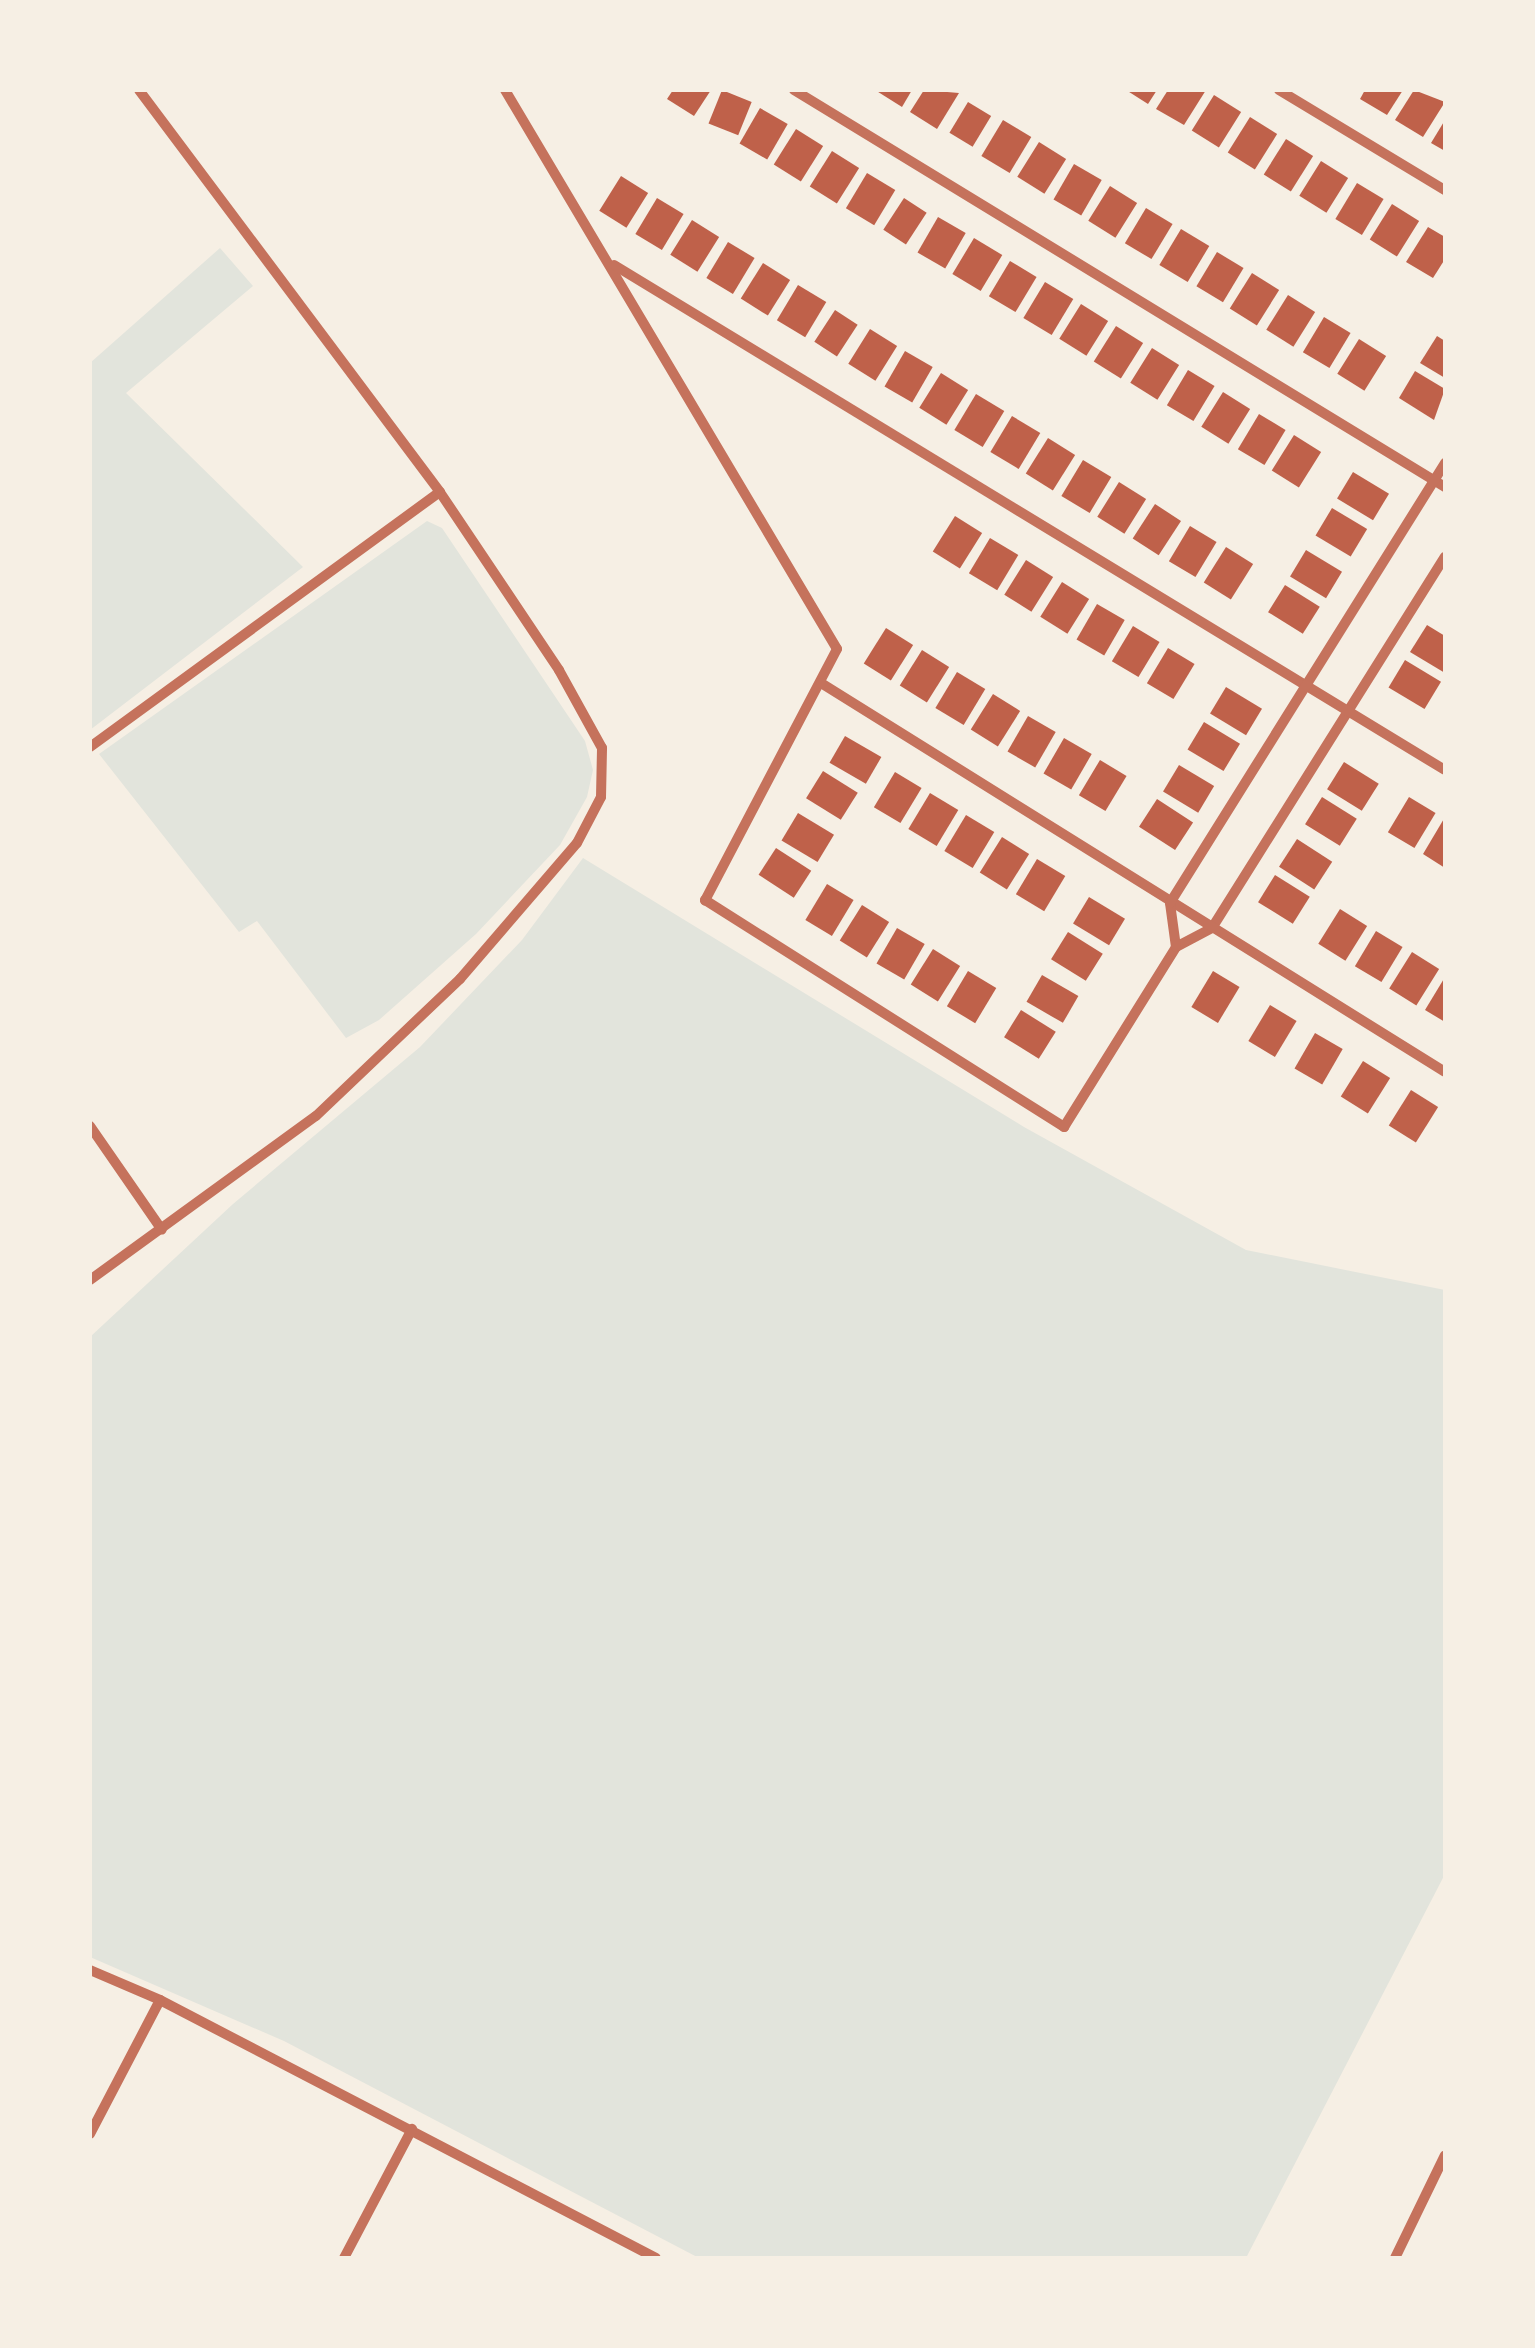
<!DOCTYPE html>
<style>
body{margin:0}
#map{position:relative;width:1535px;height:2348px;overflow:hidden;background:#f6efe4;font-family:"IBM Plex Sans",sans-serif}
div>[style]{position:absolute}
[style*='--x']{left:calc(var(--x)*1px);top:calc(var(--y)*1px);width:calc(var(--w)*1px);rotate:calc(var(--a)*1deg)}
.green>*{inset:0;background:#e2e4dc}
.building>*{inset:0;background:#bf614a;transform-origin:0 0}
.minor>*{height:10px;margin:-5px;padding:0 5px;transform-origin:5px;border-radius:5px;background:#c5725c}
span{translate:-50% -50%;white-space:nowrap;text-align:center;line-height:1.15;-webkit-text-stroke:8px #f6efe4;paint-order:stroke}
.frame{position:absolute;inset:0;border:92px solid #f6efe4;pointer-events:none}
</style>
<div id="map">
<div class="green">
<div style="clip-path:polygon(220px 248px,253px 286px,126px 393px,303px 567px,90px 730px,90px 363px)"></div>
<div style="clip-path:polygon(427px 521px,442px 528px,585px 741px,593px 770px,587px 797px,560px 845px,476px 934px,379px 1020px,346px 1038px,257px 921px,239px 932px,99px 754px)"></div>
<div style="clip-path:polygon(583px 858px,1024px 1127px,1246px 1250px,1445px 1290px,1445px 1874px,1246px 2258px,699px 2258px,284px 2041px,90px 1957px,90px 1337px,233px 1204px,420px 1047px,522px 940px)"></div>
</div>
<div class="building">
<div style="clip-path:polygon(673px 90px,711px 90px,694px 116px,667px 99px)"></div>
<div style="left:722px;top:90px;width:32px;height:36px;rotate:22deg"></div>
<div style="clip-path:polygon(875px 90px,912px 90px,902px 107px)"></div>
<div style="clip-path:polygon(924px 90px,959px 93px,937px 129px,910px 112px)"></div>
<div style="clip-path:polygon(1126px 90px,1157px 90px,1148px 104px)"></div>
<div style="clip-path:polygon(1168px 90px,1206px 90px,1184px 125px,1156px 109px)"></div>
<div style="clip-path:polygon(1365px 90px,1403px 90px,1387px 115px,1360px 99px)"></div>
<div style="clip-path:polygon(1414px 90px,1445px 102px,1423px 137px,1395px 120px)"></div>
<div style="left:1214px;top:95px;width:32px;height:42px;rotate:32deg"></div>
<div style="left:968px;top:102px;width:27px;height:36px;rotate:31deg"></div>
<div style="left:760px;top:108px;width:32px;height:41px;rotate:30deg"></div>
<div style="left:1250px;top:117px;width:32px;height:42px;rotate:32deg"></div>
<div style="left:1003px;top:120px;width:33px;height:42px;rotate:31deg"></div>
<div style="clip-path:polygon(1445px 120px,1445px 151px,1431px 143px)"></div>
<div style="left:796px;top:129px;width:32px;height:42px;rotate:32deg"></div>
<div style="left:1286px;top:139px;width:32px;height:42px;rotate:32deg"></div>
<div style="left:1039px;top:142px;width:32px;height:41px;rotate:32deg"></div>
<div style="left:832px;top:151px;width:32px;height:42px;rotate:32deg"></div>
<div style="left:1321px;top:161px;width:32px;height:41px;rotate:32deg"></div>
<div style="left:1074px;top:164px;width:32px;height:41px;rotate:30deg"></div>
<div style="left:867px;top:173px;width:33px;height:41px;rotate:31deg"></div>
<div style="left:621px;top:176px;width:32px;height:41px;rotate:32deg"></div>
<div style="left:1357px;top:183px;width:31px;height:42px;rotate:31deg"></div>
<div style="left:1110px;top:186px;width:32px;height:41px;rotate:32deg"></div>
<div style="left:657px;top:198px;width:31px;height:42px;rotate:31deg"></div>
<div style="left:904px;top:198px;width:27px;height:38px;rotate:33deg"></div>
<div style="left:1392px;top:204px;width:32px;height:42px;rotate:32deg"></div>
<div style="left:1146px;top:208px;width:31px;height:41px;rotate:31deg"></div>
<div style="left:938px;top:217px;width:32px;height:41px;rotate:30deg"></div>
<div style="left:692px;top:220px;width:32px;height:41px;rotate:32deg"></div>
<div style="clip-path:polygon(1428px 227px,1445px 237px,1445px 259px,1433px 278px,1406px 262px)"></div>
<div style="left:1181px;top:229px;width:33px;height:42px;rotate:31deg"></div>
<div style="left:974px;top:238px;width:33px;height:42px;rotate:31deg"></div>
<div style="left:728px;top:242px;width:31px;height:42px;rotate:31deg"></div>
<div style="left:1217px;top:252px;width:31px;height:40px;rotate:31deg"></div>
<div style="left:1010px;top:261px;width:31px;height:41px;rotate:31deg"></div>
<div style="left:763px;top:263px;width:32px;height:42px;rotate:32deg"></div>
<div style="left:1252px;top:273px;width:32px;height:42px;rotate:32deg"></div>
<div style="left:1045px;top:282px;width:33px;height:42px;rotate:31deg"></div>
<div style="left:798px;top:285px;width:33px;height:41px;rotate:31deg"></div>
<div style="left:1288px;top:295px;width:32px;height:41px;rotate:32deg"></div>
<div style="left:1081px;top:304px;width:32px;height:41px;rotate:32deg"></div>
<div style="left:835px;top:310px;width:27px;height:38px;rotate:33deg"></div>
<div style="left:1324px;top:317px;width:31px;height:41px;rotate:31deg"></div>
<div style="left:1116px;top:326px;width:32px;height:42px;rotate:32deg"></div>
<div style="left:870px;top:329px;width:32px;height:41px;rotate:32deg"></div>
<div style="clip-path:polygon(1437px 336px,1445px 341px,1445px 378px,1420px 363px)"></div>
<div style="left:1359px;top:339px;width:32px;height:41px;rotate:32deg"></div>
<div style="left:1152px;top:348px;width:32px;height:41px;rotate:32deg"></div>
<div style="left:905px;top:351px;width:32px;height:41px;rotate:30deg"></div>
<div style="left:1188px;top:370px;width:31px;height:41px;rotate:31deg"></div>
<div style="clip-path:polygon(1415px 371px,1445px 389px,1434px 420px,1399px 398px)"></div>
<div style="left:941px;top:373px;width:32px;height:41px;rotate:32deg"></div>
<div style="left:1223px;top:392px;width:32px;height:41px;rotate:32deg"></div>
<div style="left:976px;top:394px;width:33px;height:42px;rotate:31deg"></div>
<div style="left:1259px;top:414px;width:31px;height:41px;rotate:31deg"></div>
<div style="left:1012px;top:416px;width:33px;height:42px;rotate:31deg"></div>
<div style="left:1294px;top:435px;width:32px;height:42px;rotate:32deg"></div>
<div style="left:1048px;top:438px;width:32px;height:42px;rotate:32deg"></div>
<div style="left:1083px;top:460px;width:33px;height:42px;rotate:31deg"></div>
<div style="left:1353px;top:472px;width:42px;height:31px;rotate:31deg"></div>
<div style="left:1119px;top:482px;width:32px;height:41px;rotate:32deg"></div>
<div style="left:1155px;top:504px;width:31px;height:41px;rotate:33deg"></div>
<div style="left:1332px;top:508px;width:41px;height:32px;rotate:31deg"></div>
<div style="left:955px;top:516px;width:32px;height:42px;rotate:32deg"></div>
<div style="left:1190px;top:526px;width:31px;height:41px;rotate:31deg"></div>
<div style="left:990px;top:538px;width:33px;height:41px;rotate:31deg"></div>
<div style="left:1226px;top:547px;width:32px;height:42px;rotate:32deg"></div>
<div style="left:1306px;top:550px;width:42px;height:31px;rotate:31deg"></div>
<div style="left:1026px;top:560px;width:32px;height:41px;rotate:32deg"></div>
<div style="left:1062px;top:582px;width:32px;height:41px;rotate:32deg"></div>
<div style="left:1285px;top:585px;width:41px;height:32px;rotate:32deg"></div>
<div style="left:1097px;top:604px;width:32px;height:41px;rotate:30deg"></div>
<div style="clip-path:polygon(1427px 625px,1445px 636px,1445px 673px,1410px 652px)"></div>
<div style="left:1133px;top:626px;width:31px;height:41px;rotate:31deg"></div>
<div style="left:886px;top:628px;width:32px;height:42px;rotate:32deg"></div>
<div style="left:1168px;top:648px;width:31px;height:41px;rotate:31deg"></div>
<div style="left:922px;top:650px;width:32px;height:42px;rotate:32deg"></div>
<div style="left:1405px;top:660px;width:42px;height:32px;rotate:31deg"></div>
<div style="left:957px;top:672px;width:33px;height:42px;rotate:31deg"></div>
<div style="left:1226px;top:687px;width:42px;height:31px;rotate:31deg"></div>
<div style="left:993px;top:694px;width:32px;height:42px;rotate:32deg"></div>
<div style="left:1028px;top:716px;width:32px;height:41px;rotate:30deg"></div>
<div style="left:1204px;top:722px;width:42px;height:32px;rotate:31deg"></div>
<div style="left:845px;top:736px;width:42px;height:31px;rotate:30deg"></div>
<div style="left:1064px;top:738px;width:32px;height:41px;rotate:30deg"></div>
<div style="left:1100px;top:760px;width:31px;height:41px;rotate:31deg"></div>
<div style="left:1344px;top:762px;width:41px;height:32px;rotate:32deg"></div>
<div style="left:1179px;top:765px;width:41px;height:31px;rotate:31deg"></div>
<div style="left:823px;top:771px;width:41px;height:32px;rotate:32deg"></div>
<div style="left:895px;top:772px;width:31px;height:41px;rotate:31deg"></div>
<div style="left:930px;top:793px;width:33px;height:42px;rotate:31deg"></div>
<div style="left:1322px;top:797px;width:41px;height:32px;rotate:32deg"></div>
<div style="left:1409px;top:797px;width:31px;height:41px;rotate:31deg"></div>
<div style="left:1157px;top:799px;width:43px;height:33px;rotate:33deg"></div>
<div style="left:798px;top:813px;width:42px;height:32px;rotate:31deg"></div>
<div style="left:966px;top:815px;width:33px;height:42px;rotate:31deg"></div>
<div style="clip-path:polygon(1445px 817px,1445px 868px,1423px 854px)"></div>
<div style="left:1002px;top:837px;width:32px;height:42px;rotate:32deg"></div>
<div style="left:1297px;top:839px;width:42px;height:33px;rotate:33deg"></div>
<div style="left:776px;top:848px;width:42px;height:32px;rotate:33deg"></div>
<div style="left:1037px;top:859px;width:33px;height:41px;rotate:31deg"></div>
<div style="left:1275px;top:875px;width:41px;height:32px;rotate:32deg"></div>
<div style="left:827px;top:884px;width:31px;height:42px;rotate:31deg"></div>
<div style="left:1089px;top:897px;width:42px;height:31px;rotate:31deg"></div>
<div style="left:862px;top:905px;width:32px;height:42px;rotate:32deg"></div>
<div style="left:1340px;top:909px;width:32px;height:41px;rotate:32deg"></div>
<div style="left:897px;top:928px;width:32px;height:41px;rotate:30deg"></div>
<div style="left:1376px;top:931px;width:31px;height:41px;rotate:31deg"></div>
<div style="left:1068px;top:932px;width:41px;height:32px;rotate:32deg"></div>
<div style="left:933px;top:949px;width:32px;height:42px;rotate:32deg"></div>
<div style="left:1412px;top:952px;width:32px;height:43px;rotate:32deg"></div>
<div style="left:968px;top:971px;width:33px;height:41px;rotate:31deg"></div>
<div style="left:1213px;top:971px;width:31px;height:42px;rotate:31deg"></div>
<div style="left:1042px;top:975px;width:42px;height:31px;rotate:30deg"></div>
<div style="clip-path:polygon(1445px 977px,1445px 1022px,1425px 1010px)"></div>
<div style="left:1270px;top:1005px;width:31px;height:42px;rotate:31deg"></div>
<div style="left:1021px;top:1010px;width:41px;height:32px;rotate:32deg"></div>
<div style="left:1315px;top:1033px;width:32px;height:41px;rotate:30deg"></div>
<div style="left:1363px;top:1061px;width:32px;height:42px;rotate:32deg"></div>
<div style="left:1411px;top:1090px;width:32px;height:42px;rotate:32deg"></div>
</div>
<div class="minor">
<div style="--x:505;--y:90;--w:650;--a:59.29"></div>
<div style="--x:837;--y:649;--w:284;--a:117.7"></div>
<div style="--x:705;--y:900;--w:425;--a:32.3"></div>
<div style="--x:1064;--y:1127;--w:212;--a:-58.1"></div>
<div style="--x:1176;--y:947;--w:41;--a:-27.8"></div>
<div style="--x:1212;--y:928;--w:438;--a:-57.9"></div>
<div style="--x:794;--y:90;--w:763;--a:31.38"></div>
<div style="--x:1279;--y:90;--w:194;--a:31.1"></div>
<div style="--x:614;--y:265;--w:972;--a:31.29"></div>
<div style="--x:821;--y:683;--w:735;--a:31.94"></div>
<div style="--x:90;--y:747;--w:433;--a:-36.1"></div>
<div style="--x:1176;--y:947;--w:44;--a:-97.8"></div>
<div style="--x:1170;--y:903;--w:519;--a:-57.99"></div>
<div style="--x:90;--y:1126;--w:126;--a:55.3"></div>
<div style="--x:90;--y:1280;--w:279;--a:-36"></div>
<div style="--x:316;--y:1116;--w:199;--a:-43.6"></div>
<div style="--x:460;--y:979;--w:179;--a:-49.3"></div>
<div style="--x:577;--y:843;--w:52;--a:-62.4"></div>
<div style="--x:601;--y:797;--w:49;--a:-88.8"></div>
<div style="--x:602;--y:748;--w:89;--a:-118.9"></div>
<div style="--x:559;--y:670;--w:214;--a:-123.8"></div>
<div style="--x:440;--y:492;--w:502;--a:-126.82"></div>
<div style="--x:90;--y:1970;--w:76;--a:23.2"></div>
<div style="--x:160;--y:2000;--w:559;--a:27.48"></div>
<div style="--x:90;--y:2134;--w:151;--a:-62.4"></div>
<div style="--x:344;--y:2258;--w:146;--a:-62.2"></div>
<div style="--x:1395;--y:2258;--w:114;--a:-64.1"></div>
</div>
<div class="frame"></div>
</div>
